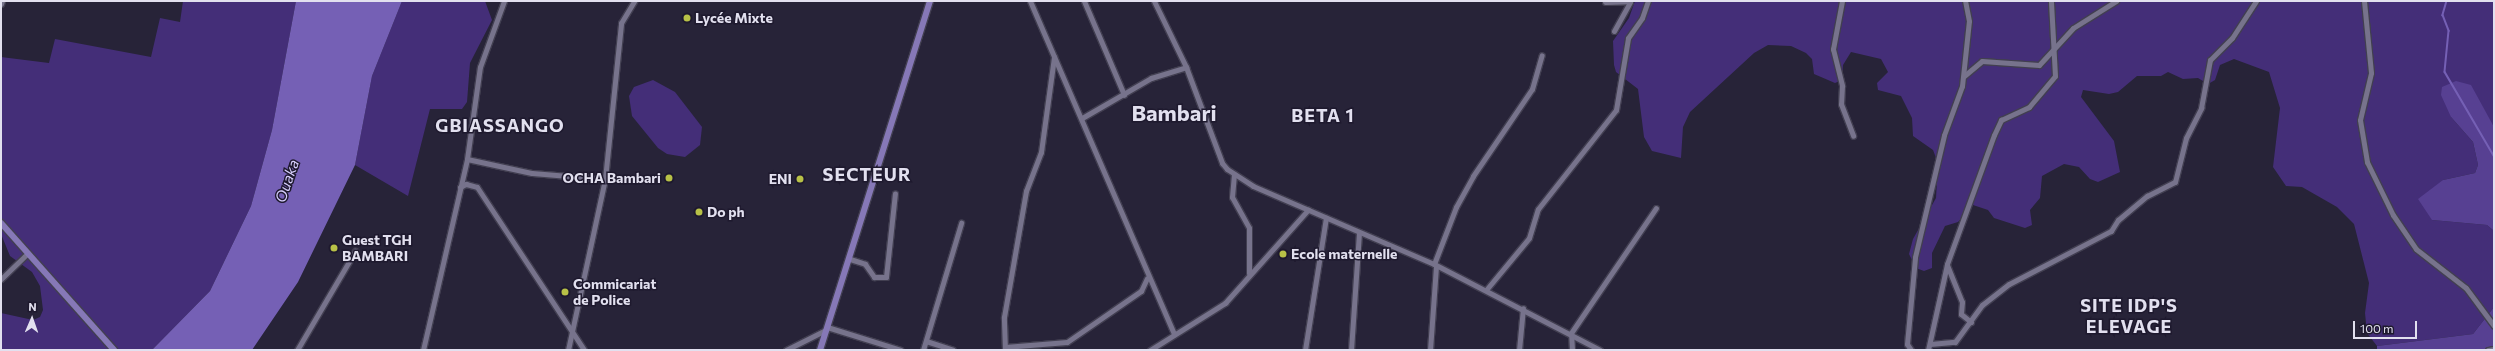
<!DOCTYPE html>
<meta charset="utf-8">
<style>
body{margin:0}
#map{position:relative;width:2495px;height:351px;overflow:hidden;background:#272338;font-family:Commissioner,sans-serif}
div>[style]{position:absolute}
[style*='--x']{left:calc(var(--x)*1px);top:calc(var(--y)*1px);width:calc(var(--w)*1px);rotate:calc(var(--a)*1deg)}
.green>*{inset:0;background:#442e78}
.forest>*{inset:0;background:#574092}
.water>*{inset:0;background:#7560b5}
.stream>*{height:1.5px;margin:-0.75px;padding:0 0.75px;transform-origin:0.75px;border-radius:0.75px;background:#7560b5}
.roads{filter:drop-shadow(1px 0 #423f51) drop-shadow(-1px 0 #423f51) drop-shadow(0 1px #423f51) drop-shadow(0 -1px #423f51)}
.minor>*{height:5px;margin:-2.5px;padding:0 2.5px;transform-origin:2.5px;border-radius:2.5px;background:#77738c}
.major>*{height:6px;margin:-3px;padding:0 3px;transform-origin:3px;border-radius:3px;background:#8678b7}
.dots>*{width:11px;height:11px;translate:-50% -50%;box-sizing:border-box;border:2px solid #1e192e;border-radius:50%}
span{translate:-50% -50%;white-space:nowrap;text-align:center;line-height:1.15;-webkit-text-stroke:3px #1e192e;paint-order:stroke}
.poi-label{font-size:14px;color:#e2e0ef;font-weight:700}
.left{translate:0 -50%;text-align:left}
.right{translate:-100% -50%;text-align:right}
.water-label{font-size:15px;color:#d6cefc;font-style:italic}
.district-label{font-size:18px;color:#e2e0ef;font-weight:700;letter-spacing:1px}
.town-label{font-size:22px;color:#e2e0ef;font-weight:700}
.frame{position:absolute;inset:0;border:2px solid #e2e0ef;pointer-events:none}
.north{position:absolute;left:12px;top:299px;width:40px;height:40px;-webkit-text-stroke:3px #1e192e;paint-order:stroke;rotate:2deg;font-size:11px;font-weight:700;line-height:16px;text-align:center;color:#e2e0ef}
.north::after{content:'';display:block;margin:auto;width:14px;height:18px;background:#e2e0ef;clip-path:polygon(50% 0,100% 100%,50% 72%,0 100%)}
.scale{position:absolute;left:2353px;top:321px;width:64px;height:18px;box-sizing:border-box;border:2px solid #e2e0ef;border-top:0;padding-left:5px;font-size:12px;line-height:14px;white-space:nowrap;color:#e2e0ef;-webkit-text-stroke:3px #1e192e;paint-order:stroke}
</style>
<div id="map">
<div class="green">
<div style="clip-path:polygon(183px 1px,296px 1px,272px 130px,251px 206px,210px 291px,152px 350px,1px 350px,1px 313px,33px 320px,40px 317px,43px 310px,40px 286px,32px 272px,10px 256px,1px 234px,1px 57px,49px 63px,55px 39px,151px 57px,160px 18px,180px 22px)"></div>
<div style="clip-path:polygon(402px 1px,485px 1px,492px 20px,470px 63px,467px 102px,462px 109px,430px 109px,408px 196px,355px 165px,372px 76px)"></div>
<div style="clip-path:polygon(1635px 1px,2494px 1px,2494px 127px,2491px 123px,2451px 117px,2473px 142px,2478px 165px,2475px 173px,2443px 180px,2432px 220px,2487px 225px,2494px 231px,2494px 307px,2473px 334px,2377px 346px,2367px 333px,2365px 313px,2369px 283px,2354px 224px,2337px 207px,2302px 187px,2286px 186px,2273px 167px,2280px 108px,2269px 72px,2234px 59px,2220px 65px,2215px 80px,2208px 84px,2198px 78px,2183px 79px,2168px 72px,2161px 76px,2137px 76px,2118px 92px,2109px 94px,2083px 90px,2081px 97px,2114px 141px,2120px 172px,2098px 182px,2090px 179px,2079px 167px,2064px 164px,2042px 176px,2040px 198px,2030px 210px,2032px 225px,2025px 228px,1994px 218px,1988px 210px,1973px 205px,1958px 222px,1945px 226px,1932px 253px,1932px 268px,1924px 271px,1916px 268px,1909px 254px,1913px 239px,1936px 198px,1938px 163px,1933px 150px,1913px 136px,1912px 118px,1901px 96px,1878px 90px,1877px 83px,1888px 72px,1881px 59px,1851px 52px,1843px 65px,1842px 80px,1835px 83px,1814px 74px,1812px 59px,1806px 53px,1791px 46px,1768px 45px,1754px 53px,1690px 112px,1683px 127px,1681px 158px,1652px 151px,1644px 137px,1638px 89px,1616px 72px,1614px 65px,1613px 41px,1629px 18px)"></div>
<div style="clip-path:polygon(653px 80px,675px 92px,702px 127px,700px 145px,685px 157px,667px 154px,658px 148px,632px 116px,629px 96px,634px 87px)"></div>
</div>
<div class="forest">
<div style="clip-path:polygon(2456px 81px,2471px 85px,2494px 127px,2494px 231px,2487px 225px,2432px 220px,2418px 199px,2443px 180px,2475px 173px,2478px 165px,2473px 142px,2451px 117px,2441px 95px,2442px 87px)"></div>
<div style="clip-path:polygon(2494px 307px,2494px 350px,2377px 350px,2377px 346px,2473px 334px)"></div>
</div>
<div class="water">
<div style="clip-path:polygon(296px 1px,402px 1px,372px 76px,355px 165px,298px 282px,252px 350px,152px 350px,210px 291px,251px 206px,272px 130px)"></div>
</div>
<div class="stream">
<div style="--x:2447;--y:1;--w:15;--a:106"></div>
<div style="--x:2443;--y:15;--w:17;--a:69"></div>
<div style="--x:2449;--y:31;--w:41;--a:95.6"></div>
<div style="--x:2445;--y:72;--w:97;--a:59.7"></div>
</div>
<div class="roads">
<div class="minor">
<div style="--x:1030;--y:1;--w:363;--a:66.6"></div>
<div style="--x:1084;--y:1;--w:102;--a:66.9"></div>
<div style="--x:1154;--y:1;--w:73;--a:64.1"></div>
<div style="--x:1186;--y:67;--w:103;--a:69.4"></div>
<div style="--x:1222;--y:163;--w:8;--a:50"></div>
<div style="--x:1227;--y:169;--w:31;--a:33"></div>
<div style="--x:1253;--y:186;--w:197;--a:23.3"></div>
<div style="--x:1434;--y:264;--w:187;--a:27.4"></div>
<div style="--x:1842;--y:1;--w:49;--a:100.6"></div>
<div style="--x:1833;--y:49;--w:38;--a:76"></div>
<div style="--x:1842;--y:86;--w:18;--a:93"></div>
<div style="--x:1841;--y:104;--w:34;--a:69"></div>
<div style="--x:2364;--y:1;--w:72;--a:84.4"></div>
<div style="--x:2371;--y:73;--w:48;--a:103.2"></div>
<div style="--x:2360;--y:120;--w:43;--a:80.5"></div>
<div style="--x:2367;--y:162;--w:59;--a:63.9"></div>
<div style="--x:2393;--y:215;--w:41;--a:55.9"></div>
<div style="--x:2416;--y:249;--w:63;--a:38"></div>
<div style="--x:2466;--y:288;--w:47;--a:53.6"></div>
<div style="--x:1605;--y:2;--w:25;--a:-2"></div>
<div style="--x:1;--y:4;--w:3;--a:-72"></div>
<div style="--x:1614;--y:31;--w:33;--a:-61"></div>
<div style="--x:1964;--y:76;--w:23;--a:-40"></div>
<div style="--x:1982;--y:61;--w:57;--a:4"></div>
<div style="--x:2039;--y:65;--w:50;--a:-47.4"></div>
<div style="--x:2073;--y:28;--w:51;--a:-32.1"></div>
<div style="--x:1082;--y:118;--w:80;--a:-30.1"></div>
<div style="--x:1151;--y:78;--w:37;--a:-17"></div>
<div style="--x:467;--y:159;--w:66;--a:12.2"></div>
<div style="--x:532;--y:173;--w:73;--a:4.7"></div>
<div style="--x:1234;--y:174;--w:23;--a:95"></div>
<div style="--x:1232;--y:197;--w:35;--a:61"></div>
<div style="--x:1249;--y:228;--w:45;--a:90"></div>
<div style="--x:460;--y:187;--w:7;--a:-27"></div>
<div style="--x:466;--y:184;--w:11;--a:15"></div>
<div style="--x:477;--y:187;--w:195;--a:56.7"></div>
<div style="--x:850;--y:259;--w:16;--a:18"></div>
<div style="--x:865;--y:264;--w:16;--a:55"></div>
<div style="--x:874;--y:277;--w:12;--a:0"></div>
<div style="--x:886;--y:277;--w:84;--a:-83.9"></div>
<div style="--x:1434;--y:264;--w:61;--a:-68.9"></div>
<div style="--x:1456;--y:207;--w:35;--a:-61"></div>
<div style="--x:1473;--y:176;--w:105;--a:-55.9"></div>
<div style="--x:1532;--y:89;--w:35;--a:-74"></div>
<div style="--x:1947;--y:265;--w:40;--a:68"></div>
<div style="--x:1962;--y:302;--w:12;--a:95"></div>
<div style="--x:1961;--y:314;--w:13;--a:39"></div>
<div style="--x:1;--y:279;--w:37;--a:-44"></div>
<div style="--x:1486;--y:290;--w:67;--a:-50.4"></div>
<div style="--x:1529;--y:238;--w:30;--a:-73"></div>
<div style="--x:1538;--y:209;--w:126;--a:-51.8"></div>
<div style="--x:1616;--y:110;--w:73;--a:-80.5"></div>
<div style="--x:1628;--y:38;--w:24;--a:-55"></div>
<div style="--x:1642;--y:18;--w:18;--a:-71"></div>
<div style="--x:827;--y:327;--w:77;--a:17.3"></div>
<div style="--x:926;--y:341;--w:28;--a:18"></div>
<div style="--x:1930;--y:344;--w:25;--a:-5"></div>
<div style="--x:1955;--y:342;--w:46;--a:-53.9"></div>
<div style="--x:1982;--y:305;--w:34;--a:-38"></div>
<div style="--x:2009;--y:284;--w:115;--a:-27.5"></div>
<div style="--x:2111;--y:231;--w:13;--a:-58"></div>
<div style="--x:2118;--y:220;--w:38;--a:-40"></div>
<div style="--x:2147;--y:196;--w:31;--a:-27"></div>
<div style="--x:2175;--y:182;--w:45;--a:-76"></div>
<div style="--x:2186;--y:138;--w:34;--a:-63"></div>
<div style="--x:2201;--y:108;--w:49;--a:-79.4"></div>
<div style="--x:2210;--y:60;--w:31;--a:-45"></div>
<div style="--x:2232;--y:38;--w:44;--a:-57"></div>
<div style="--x:1005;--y:347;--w:62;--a:-4.6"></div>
<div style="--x:1067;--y:342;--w:90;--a:-34.6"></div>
<div style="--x:1141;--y:291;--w:14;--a:-65"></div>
<div style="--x:297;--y:350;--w:115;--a:-59.6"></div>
<div style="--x:423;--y:350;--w:196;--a:-77"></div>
<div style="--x:467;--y:159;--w:93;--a:-82"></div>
<div style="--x:480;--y:67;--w:70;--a:-70"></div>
<div style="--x:568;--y:350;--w:175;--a:-77.8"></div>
<div style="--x:605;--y:179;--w:157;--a:-84.1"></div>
<div style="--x:621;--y:23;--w:26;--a:-59"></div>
<div style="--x:786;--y:350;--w:45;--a:-26.6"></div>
<div style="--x:923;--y:350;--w:133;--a:-73.3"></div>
<div style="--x:1005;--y:350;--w:33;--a:-92"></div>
<div style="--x:1004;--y:317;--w:128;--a:-80.1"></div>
<div style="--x:1026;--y:191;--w:42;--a:-69"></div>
<div style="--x:1041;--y:152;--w:96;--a:-82.2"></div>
<div style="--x:1150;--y:350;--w:89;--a:-32.1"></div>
<div style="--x:1225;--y:303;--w:125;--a:-48.3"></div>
<div style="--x:1305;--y:350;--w:134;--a:-81"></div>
<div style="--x:1351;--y:350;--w:117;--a:-86.1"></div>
<div style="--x:1430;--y:350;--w:83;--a:-85.9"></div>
<div style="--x:1519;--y:350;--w:42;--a:-84.6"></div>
<div style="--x:1572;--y:350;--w:17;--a:-93"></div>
<div style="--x:1571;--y:333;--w:151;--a:-55.8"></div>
<div style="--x:1911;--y:350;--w:7;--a:-124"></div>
<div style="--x:1907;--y:344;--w:87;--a:-84.7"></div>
<div style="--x:1915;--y:257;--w:125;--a:-76.6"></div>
<div style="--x:1944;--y:135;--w:52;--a:-69.8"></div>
<div style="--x:1962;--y:86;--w:65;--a:-83.9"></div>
<div style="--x:1969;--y:21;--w:20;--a:-101"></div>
<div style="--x:1928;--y:350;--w:88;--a:-77.5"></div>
<div style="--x:1947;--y:264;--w:137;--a:-70"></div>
<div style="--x:1994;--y:135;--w:17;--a:-65"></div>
<div style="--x:2001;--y:120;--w:31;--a:-25"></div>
<div style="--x:2029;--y:107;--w:40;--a:-50"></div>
<div style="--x:2055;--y:76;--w:75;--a:-93.1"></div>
<div style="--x:2488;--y:350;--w:6;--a:-9"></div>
</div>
<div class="major">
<div style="--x:1;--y:223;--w:170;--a:48.3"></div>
<div style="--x:820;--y:350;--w:366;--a:-72.5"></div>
</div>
</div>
<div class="dots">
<div style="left:687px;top:18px;background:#b8c147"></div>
<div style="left:669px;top:178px;background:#b8c147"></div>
<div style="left:800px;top:179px;background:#b8c147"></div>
<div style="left:699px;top:212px;background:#b8c147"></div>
<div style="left:334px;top:248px;background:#b8c147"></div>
<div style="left:1283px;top:254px;background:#b8c147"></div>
<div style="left:565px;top:292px;background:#b8c147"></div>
</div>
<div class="poi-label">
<span class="left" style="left:695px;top:18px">Lycée Mixte</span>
<span class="right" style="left:661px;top:178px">OCHA Bambari</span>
<span class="right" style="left:792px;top:179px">ENI</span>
<span class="left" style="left:707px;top:212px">Do ph</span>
<span class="left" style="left:342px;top:248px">Guest TGH<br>BAMBARI</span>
<span class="left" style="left:1291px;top:254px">Ecole maternelle</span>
<span class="left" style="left:573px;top:292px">Commicariat<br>de Police</span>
</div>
<div class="water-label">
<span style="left:287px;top:181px;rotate:-71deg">Ouaka</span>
</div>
<div class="district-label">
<span style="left:1323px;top:115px">BETA 1</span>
<span style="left:500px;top:125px">GBIASSANGO</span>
<span style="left:867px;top:174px">SECTEUR</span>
<span style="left:2129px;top:316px">SITE IDP'S<br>ELEVAGE</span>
</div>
<div class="town-label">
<span style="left:1174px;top:113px">Bambari</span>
</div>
<div class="frame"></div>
<div class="north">N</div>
<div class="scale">100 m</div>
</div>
